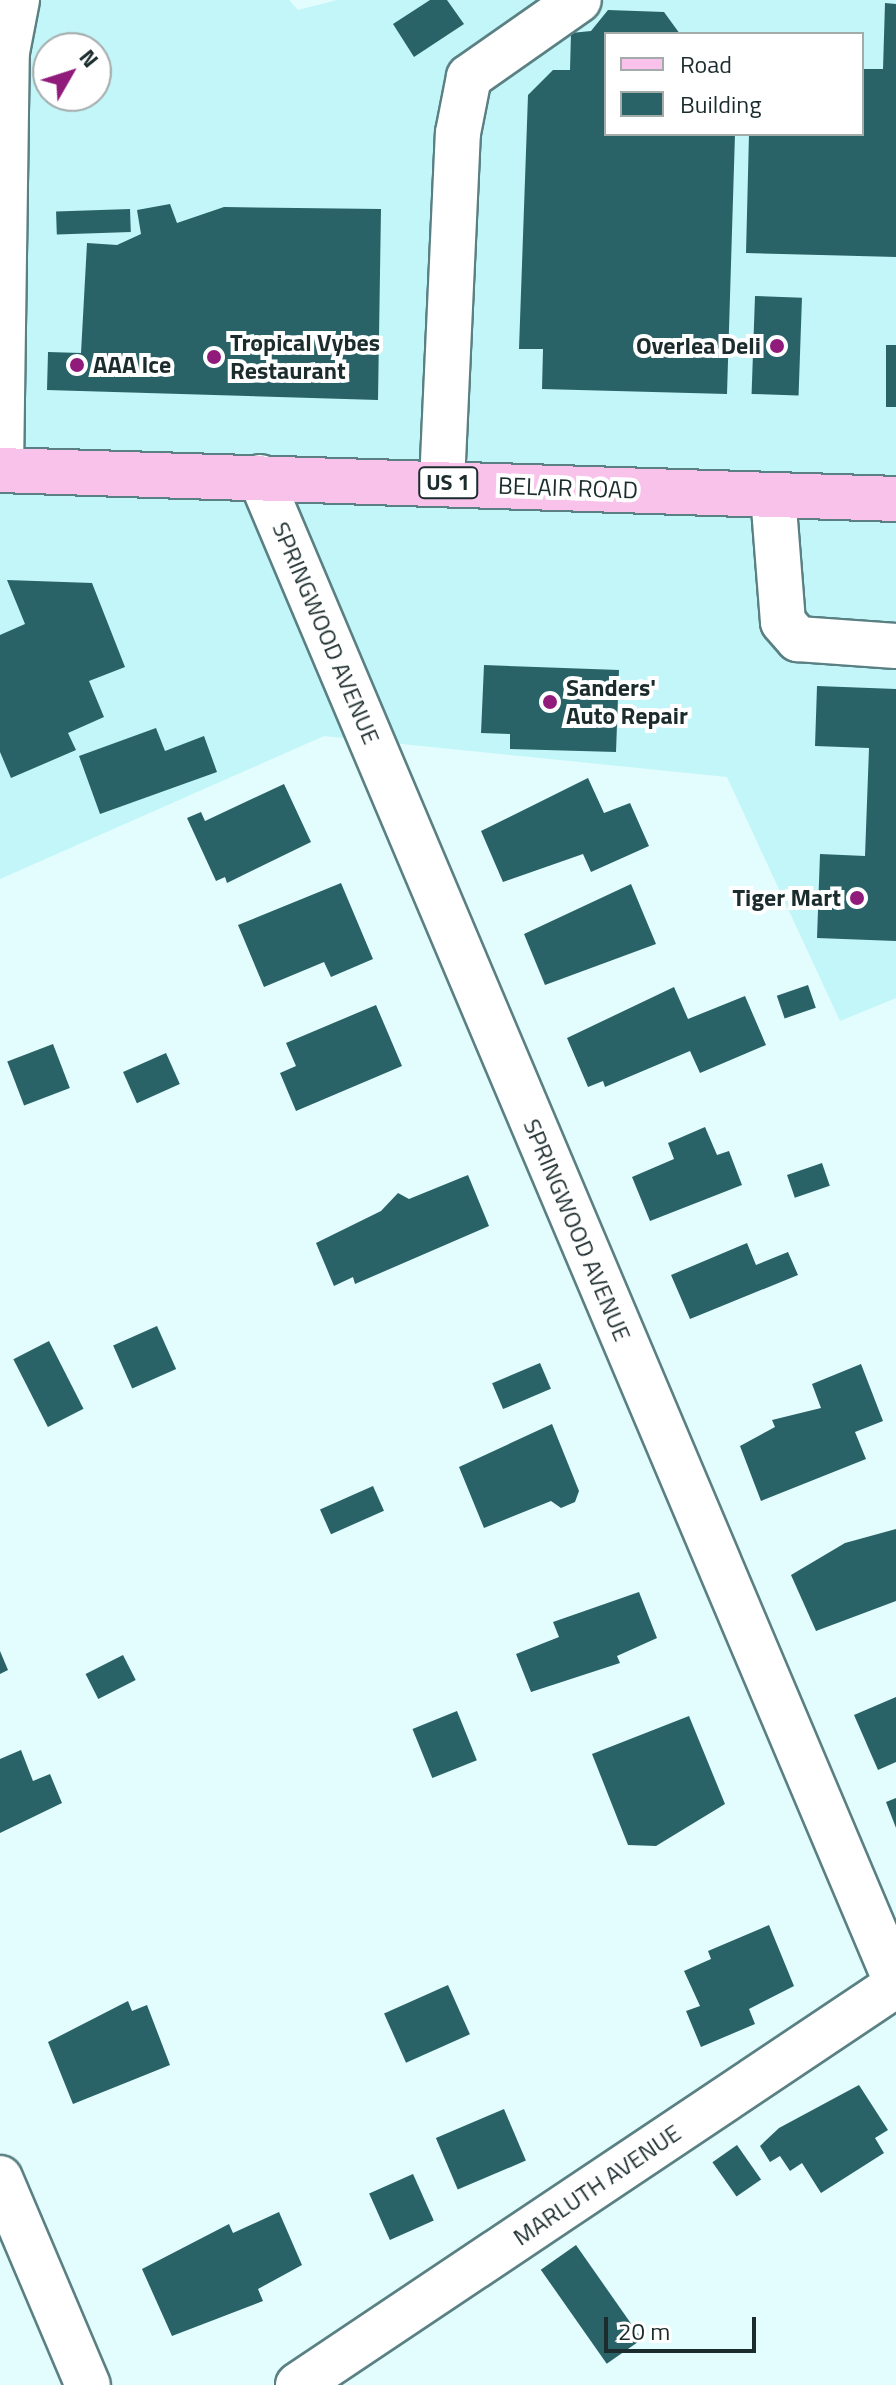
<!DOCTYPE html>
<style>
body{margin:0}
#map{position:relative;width:896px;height:2385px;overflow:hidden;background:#e3fcfd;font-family:"Titillium Web",sans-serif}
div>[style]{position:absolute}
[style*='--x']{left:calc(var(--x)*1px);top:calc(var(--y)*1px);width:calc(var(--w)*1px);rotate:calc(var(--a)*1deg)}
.built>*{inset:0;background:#c2f6f9}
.building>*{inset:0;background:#2a6367;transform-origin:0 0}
.roads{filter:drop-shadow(2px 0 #5a8083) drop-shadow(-2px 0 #5a8083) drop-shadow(0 2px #5a8083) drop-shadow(0 -2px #5a8083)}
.minor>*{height:44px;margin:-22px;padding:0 22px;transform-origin:22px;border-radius:22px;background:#fff}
.major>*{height:44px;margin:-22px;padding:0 22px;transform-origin:22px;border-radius:22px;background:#f9c2ea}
.dots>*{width:22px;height:22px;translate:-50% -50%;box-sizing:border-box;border:4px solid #fff;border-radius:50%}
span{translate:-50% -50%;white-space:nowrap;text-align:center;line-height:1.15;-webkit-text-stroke:8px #fff;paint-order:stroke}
.shield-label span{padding:2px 6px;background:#fff;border:2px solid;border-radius:6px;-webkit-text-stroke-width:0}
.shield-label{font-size:22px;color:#1c2c2d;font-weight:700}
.poi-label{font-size:24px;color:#1c2c2d;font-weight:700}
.left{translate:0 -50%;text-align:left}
.right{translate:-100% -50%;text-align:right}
.street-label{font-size:24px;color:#1c2c2d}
.legend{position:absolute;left:604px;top:32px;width:260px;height:104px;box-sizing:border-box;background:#fff;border:2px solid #a4abab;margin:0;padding:10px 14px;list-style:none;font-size:24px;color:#1c2c2d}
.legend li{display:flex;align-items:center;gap:16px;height:40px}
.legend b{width:40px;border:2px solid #a4abab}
.north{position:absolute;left:32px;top:32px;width:80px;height:80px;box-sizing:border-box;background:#fff;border:2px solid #a4abab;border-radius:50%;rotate:51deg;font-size:22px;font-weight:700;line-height:32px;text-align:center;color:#1c2c2d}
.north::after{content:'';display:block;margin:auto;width:28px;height:36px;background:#901b7a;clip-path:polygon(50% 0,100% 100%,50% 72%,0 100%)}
.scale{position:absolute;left:604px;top:2317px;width:152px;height:36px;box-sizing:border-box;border:4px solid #1c2c2d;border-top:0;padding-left:10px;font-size:24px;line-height:28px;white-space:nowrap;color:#1c2c2d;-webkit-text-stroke:6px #fff;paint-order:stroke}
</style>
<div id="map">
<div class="built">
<div style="clip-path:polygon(evenodd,0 0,289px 0,298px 10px,337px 0,896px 0,896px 998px,840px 1021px,727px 777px,324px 736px,0 879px,0 0,606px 34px,862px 34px,862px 134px,606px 134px,606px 34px,0 0,48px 48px,96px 48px,96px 96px,48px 96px,48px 48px)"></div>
</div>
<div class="building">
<div style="clip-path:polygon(430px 0,447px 0,464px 24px,414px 57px,393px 24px)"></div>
<div style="clip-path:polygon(885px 3px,896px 4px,896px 257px,746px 253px,749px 134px,862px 134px,862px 69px,883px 69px)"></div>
<div style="clip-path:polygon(608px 10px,664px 12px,680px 34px,606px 34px,606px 134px,735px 134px,727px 394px,542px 389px,543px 349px,519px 349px,528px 95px,553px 70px,570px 70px,571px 33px,591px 31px)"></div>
<div style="clip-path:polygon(170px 204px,177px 223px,224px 207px,381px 209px,378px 400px,47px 390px,48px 352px,81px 353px,87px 243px,117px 245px,141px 234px,137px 210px)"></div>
<div style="left:130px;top:209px;width:23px;height:74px;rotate:88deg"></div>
<div style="left:755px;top:296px;width:47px;height:98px;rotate:2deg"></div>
<div style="left:886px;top:345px;width:10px;height:62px"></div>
<div style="clip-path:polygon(7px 580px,92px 583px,125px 667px,89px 681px,104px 717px,68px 733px,76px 750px,11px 778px,0 752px,0 635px,25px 624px)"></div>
<div style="clip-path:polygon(484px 665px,619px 670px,616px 752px,510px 749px,510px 734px,481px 733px)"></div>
<div style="clip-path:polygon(817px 686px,896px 689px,896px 941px,817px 938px,820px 854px,865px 856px,869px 748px,815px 746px)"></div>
<div style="clip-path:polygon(156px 728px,165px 751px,204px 736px,217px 772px,100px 814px,79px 756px)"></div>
<div style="clip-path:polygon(588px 778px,604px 813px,630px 803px,649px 846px,591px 872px,583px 854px,503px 882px,481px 831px)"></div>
<div style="clip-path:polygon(284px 784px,311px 842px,227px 883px,225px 877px,216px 881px,187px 818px,201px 812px,205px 821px)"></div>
<div style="clip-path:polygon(341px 883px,373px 959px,331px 977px,324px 962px,264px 987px,238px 925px)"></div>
<div style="clip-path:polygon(631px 884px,656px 944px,545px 985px,524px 934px)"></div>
<div style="left:808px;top:985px;width:24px;height:33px;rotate:71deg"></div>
<div style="clip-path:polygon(674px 987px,688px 1019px,745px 996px,766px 1045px,700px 1073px,690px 1051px,605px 1087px,603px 1081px,588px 1087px,567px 1038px)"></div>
<div style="clip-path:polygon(376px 1005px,402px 1066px,296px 1111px,280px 1073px,296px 1066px,286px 1043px)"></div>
<div style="left:53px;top:1044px;width:47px;height:49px;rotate:69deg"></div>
<div style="left:166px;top:1053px;width:34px;height:47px;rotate:66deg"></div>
<div style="clip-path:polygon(705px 1127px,717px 1155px,729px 1151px,742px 1185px,650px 1221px,632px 1177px,674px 1159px,668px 1143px)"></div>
<div style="left:822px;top:1163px;width:24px;height:37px;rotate:71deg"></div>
<div style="clip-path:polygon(468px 1175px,489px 1226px,355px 1284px,353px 1277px,334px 1286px,316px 1243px,381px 1211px,398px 1193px,409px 1199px)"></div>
<div style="clip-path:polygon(747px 1243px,756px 1265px,788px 1252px,798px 1275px,690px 1319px,671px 1275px)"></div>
<div style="left:157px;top:1326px;width:47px;height:48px;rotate:66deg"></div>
<div style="left:49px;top:1341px;width:76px;height:40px;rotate:63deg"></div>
<div style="left:540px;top:1363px;width:28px;height:52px;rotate:67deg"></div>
<div style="clip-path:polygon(861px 1364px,883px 1421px,855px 1432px,866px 1459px,761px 1501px,740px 1446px,775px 1427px,772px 1420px,821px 1408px,812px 1384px)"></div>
<div style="clip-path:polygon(552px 1424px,579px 1491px,575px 1502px,561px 1508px,551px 1501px,484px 1528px,459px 1467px)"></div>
<div style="left:373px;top:1486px;width:27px;height:58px;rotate:66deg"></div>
<div style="clip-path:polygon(896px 1529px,896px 1601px,816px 1631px,791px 1575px,845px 1543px)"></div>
<div style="clip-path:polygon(639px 1592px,657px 1638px,617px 1656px,620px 1663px,531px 1692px,516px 1654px,559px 1637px,553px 1622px)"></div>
<div style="clip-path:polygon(0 1651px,8px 1670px,0 1674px)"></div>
<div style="left:123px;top:1655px;width:28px;height:42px;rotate:63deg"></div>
<div style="clip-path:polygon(896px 1697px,896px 1762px,878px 1770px,854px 1715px)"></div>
<div style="left:457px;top:1711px;width:53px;height:48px;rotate:68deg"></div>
<div style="clip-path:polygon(689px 1716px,725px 1804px,656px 1846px,628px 1845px,592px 1754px)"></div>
<div style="clip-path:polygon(21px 1750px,33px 1781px,50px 1774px,62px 1803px,0 1833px,0 1759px)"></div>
<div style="clip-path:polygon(896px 1798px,896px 1828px,886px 1802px)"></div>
<div style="clip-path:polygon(769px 1925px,794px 1986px,749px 2009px,755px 2024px,701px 2047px,686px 2011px,700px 2006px,684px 1971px,711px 1959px,708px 1951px)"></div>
<div style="left:448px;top:1985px;width:54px;height:70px;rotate:66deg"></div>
<div style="clip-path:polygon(128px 2001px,132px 2011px,147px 2005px,170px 2065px,73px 2104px,48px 2042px)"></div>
<div style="clip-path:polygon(859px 2085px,888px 2130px,875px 2138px,884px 2153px,821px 2193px,802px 2163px,790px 2171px,780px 2156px,770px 2162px,760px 2146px,779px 2128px)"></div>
<div style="left:504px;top:2109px;width:56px;height:74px;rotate:67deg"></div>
<div style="left:737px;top:2145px;width:42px;height:30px;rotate:55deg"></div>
<div style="left:413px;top:2174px;width:51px;height:48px;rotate:66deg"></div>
<div style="clip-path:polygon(279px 2212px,302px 2265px,258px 2289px,263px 2301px,172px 2336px,142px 2269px,229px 2224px,233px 2233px)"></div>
<div style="left:576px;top:2245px;width:115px;height:43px;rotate:55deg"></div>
</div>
<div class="roads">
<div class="minor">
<div style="--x:1;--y:470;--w:418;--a:-89.2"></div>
<div style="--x:7;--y:52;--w:53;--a:-79.1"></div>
<div style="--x:260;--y:477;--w:1634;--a:67.09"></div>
<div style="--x:442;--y:483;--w:350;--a:-87.4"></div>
<div style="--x:458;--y:133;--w:57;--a:-78.9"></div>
<div style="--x:469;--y:77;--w:134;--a:-35"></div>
<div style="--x:773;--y:495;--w:127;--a:85.5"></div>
<div style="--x:783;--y:622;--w:23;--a:49"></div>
<div style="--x:798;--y:639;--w:98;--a:4.1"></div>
<div style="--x:0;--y:2178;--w:225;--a:67"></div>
<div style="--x:298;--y:2385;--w:719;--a:-33.78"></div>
</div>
<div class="major">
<div style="--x:0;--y:470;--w:896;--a:1.85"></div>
</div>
</div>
<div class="dots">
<div style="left:777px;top:346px;background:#901b7a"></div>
<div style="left:214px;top:357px;background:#901b7a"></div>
<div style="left:77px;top:365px;background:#901b7a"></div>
<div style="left:550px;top:702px;background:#901b7a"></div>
<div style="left:857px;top:898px;background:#901b7a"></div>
</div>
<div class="shield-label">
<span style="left:448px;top:483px">US 1</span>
</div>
<div class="poi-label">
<span class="left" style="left:230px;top:357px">Tropical Vybes<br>Restaurant</span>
<span class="right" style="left:761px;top:346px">Overlea Deli</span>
<span class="left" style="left:93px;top:365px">AAA Ice</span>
<span class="left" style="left:566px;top:702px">Sanders'<br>Auto Repair</span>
<span class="right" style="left:841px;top:898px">Tiger Mart</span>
</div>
<div class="street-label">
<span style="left:568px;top:488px;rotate:2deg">BELAIR ROAD</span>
<span style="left:326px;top:633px;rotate:67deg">SPRINGWOOD AVENUE</span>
<span style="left:577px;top:1230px;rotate:67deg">SPRINGWOOD AVENUE</span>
<span style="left:597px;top:2185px;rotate:-34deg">MARLUTH AVENUE</span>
</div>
<ul class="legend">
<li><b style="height:10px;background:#f9c2ea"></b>Road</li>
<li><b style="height:22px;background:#2a6367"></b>Building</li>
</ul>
<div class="north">N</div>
<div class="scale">20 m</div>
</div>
